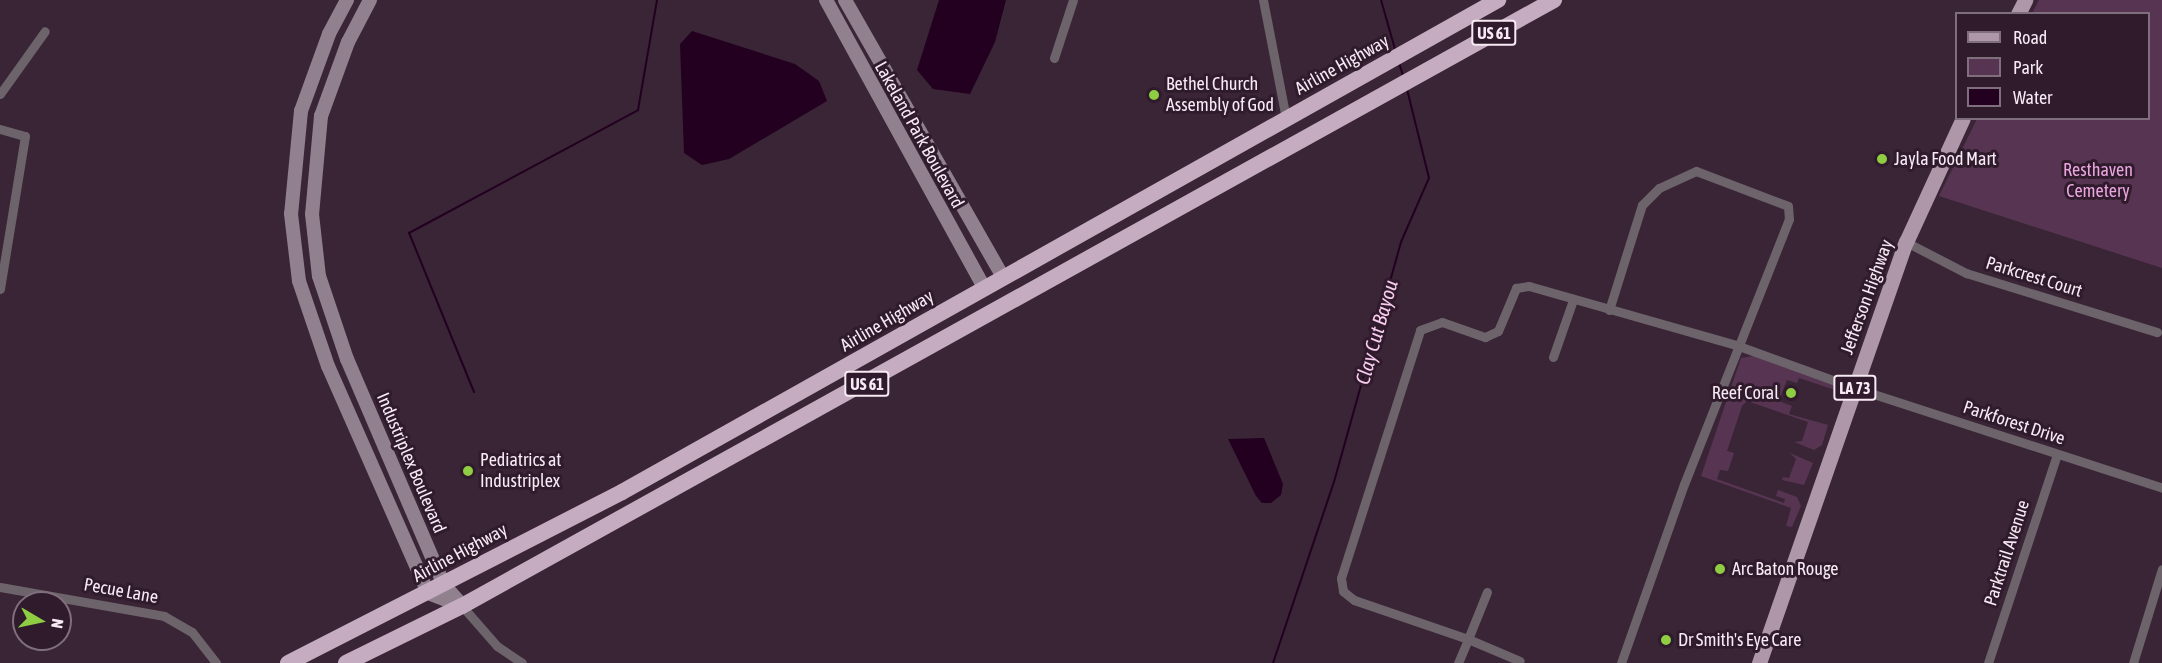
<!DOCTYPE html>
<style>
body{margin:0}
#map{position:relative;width:2162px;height:663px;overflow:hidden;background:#392536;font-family:"Asap Condensed",sans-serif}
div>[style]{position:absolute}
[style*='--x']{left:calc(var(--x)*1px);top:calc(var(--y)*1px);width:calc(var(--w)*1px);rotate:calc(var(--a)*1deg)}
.green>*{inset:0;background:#573552}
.water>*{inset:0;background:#230020}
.stream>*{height:2px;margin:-1px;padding:0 1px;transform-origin:1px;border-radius:1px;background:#230020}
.street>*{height:9px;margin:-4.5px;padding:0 4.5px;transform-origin:4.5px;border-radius:4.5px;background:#6d636b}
.secondary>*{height:14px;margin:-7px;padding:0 7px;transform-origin:7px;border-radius:7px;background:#91808e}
.primary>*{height:15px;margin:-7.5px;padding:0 7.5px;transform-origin:7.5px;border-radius:7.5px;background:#ad97a9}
.highway>*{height:16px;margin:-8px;padding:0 8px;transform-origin:8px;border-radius:8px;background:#c6acc1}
.dots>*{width:16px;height:16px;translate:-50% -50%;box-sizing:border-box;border:3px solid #2f1b2c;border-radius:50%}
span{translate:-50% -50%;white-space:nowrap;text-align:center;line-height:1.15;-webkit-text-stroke:6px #2f1b2c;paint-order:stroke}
.shield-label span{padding:2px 4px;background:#2f1b2c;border:2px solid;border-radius:4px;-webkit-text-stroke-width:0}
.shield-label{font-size:16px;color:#f7eaf4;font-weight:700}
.street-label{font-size:18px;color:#f7eaf4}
.poi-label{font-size:18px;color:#f7eaf4}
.left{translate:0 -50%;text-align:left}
.right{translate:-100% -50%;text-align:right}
.park-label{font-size:18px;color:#eba6e0}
.water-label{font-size:20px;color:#f8cdf0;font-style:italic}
.legend{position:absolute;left:1955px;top:12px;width:195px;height:108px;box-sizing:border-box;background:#2f1b2c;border:2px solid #7f6e7c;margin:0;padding:8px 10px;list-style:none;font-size:18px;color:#f7eaf4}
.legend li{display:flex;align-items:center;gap:12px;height:30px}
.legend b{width:30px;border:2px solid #7f6e7c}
.north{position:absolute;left:12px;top:591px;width:60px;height:60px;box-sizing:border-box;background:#2f1b2c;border:2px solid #7f6e7c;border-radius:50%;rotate:99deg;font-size:16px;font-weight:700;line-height:24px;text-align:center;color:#f7eaf4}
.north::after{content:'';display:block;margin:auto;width:21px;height:27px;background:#8fcd42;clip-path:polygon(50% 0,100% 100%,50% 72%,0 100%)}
</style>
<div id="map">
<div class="green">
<div style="clip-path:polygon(2039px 0,2162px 0,2162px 268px,1939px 196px,1977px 119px,2148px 118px,2148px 14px,2032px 13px)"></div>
<div style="clip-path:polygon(1753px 356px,1841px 388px,1838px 391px,1799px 378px,1797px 383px,1787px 380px,1779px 401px,1792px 406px,1789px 414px,1828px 425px,1822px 445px,1814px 450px,1794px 442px,1802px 441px,1808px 422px,1747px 401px,1742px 406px,1727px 451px,1734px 453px,1728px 471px,1720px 470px,1717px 479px,1784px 503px,1785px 499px,1776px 496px,1778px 490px,1797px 497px,1801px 506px,1792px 527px,1786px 526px,1791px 508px,1701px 476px,1741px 358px)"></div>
<div style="clip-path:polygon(1790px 453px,1813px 463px,1804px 485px,1782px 480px,1783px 477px,1789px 478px,1796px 459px)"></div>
</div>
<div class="water">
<div style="clip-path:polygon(939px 0,1006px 0,995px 42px,970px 94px,933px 89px,917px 70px)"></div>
<div style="clip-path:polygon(692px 31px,795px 64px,819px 81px,827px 101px,729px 159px,702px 165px,684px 153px,680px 44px)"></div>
<div style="clip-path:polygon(1264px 438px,1283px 484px,1281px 495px,1271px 503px,1262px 503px,1256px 496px,1228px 439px)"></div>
</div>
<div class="stream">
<div style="--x:1381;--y:0;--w:51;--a:74.1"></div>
<div style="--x:1399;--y:63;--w:13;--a:72"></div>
<div style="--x:474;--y:392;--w:172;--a:-112.2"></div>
<div style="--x:409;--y:233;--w:260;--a:-28.2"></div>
<div style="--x:638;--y:110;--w:112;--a:-80.2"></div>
<div style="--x:1273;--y:663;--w:191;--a:-71.4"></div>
<div style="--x:1334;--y:482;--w:249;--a:-74.4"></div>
<div style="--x:1401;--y:242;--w:70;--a:-66.4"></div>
<div style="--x:1429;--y:178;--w:92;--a:-103.9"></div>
</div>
<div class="street">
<div style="--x:1263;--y:0;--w:120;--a:79"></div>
<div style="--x:1054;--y:58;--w:61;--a:-71.9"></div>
<div style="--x:0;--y:94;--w:77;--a:-54.5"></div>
<div style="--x:0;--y:129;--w:26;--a:16"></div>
<div style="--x:25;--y:136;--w:155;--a:99.3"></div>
<div style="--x:1906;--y:242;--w:68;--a:27.3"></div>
<div style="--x:1966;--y:273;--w:200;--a:17.2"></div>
<div style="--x:1609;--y:310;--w:110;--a:-72.6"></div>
<div style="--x:1642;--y:205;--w:24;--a:-45"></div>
<div style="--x:1659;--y:188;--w:41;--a:-24.7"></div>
<div style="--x:1696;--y:171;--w:98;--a:20.8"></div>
<div style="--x:1788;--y:206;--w:13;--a:86"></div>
<div style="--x:1789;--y:219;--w:285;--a:111.6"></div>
<div style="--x:1684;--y:484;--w:190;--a:109.4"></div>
<div style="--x:1553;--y:357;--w:60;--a:-70.7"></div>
<div style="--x:0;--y:587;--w:167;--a:10"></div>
<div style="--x:164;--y:616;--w:32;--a:30"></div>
<div style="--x:192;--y:632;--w:39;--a:52"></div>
<div style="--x:1487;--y:592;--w:51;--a:112"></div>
<div style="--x:1468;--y:639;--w:56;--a:22.9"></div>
<div style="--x:462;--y:606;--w:53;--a:48.8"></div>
<div style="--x:497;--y:646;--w:30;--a:34"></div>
<div style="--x:1458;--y:663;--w:26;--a:-67"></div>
<div style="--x:1468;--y:639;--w:120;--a:-161.1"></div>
<div style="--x:1354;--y:600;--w:14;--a:-141"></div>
<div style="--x:1343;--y:591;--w:13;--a:-99"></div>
<div style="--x:1341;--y:578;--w:260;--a:-72.3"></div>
<div style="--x:1420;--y:330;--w:23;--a:-20"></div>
<div style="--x:1442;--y:322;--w:46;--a:19.2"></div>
<div style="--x:1485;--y:337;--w:14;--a:-25"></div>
<div style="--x:1498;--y:331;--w:47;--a:-67.3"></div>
<div style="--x:1516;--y:288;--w:13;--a:-9"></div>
<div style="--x:1529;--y:286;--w:215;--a:15.9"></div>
<div style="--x:1736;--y:345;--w:127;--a:19.9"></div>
<div style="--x:1855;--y:388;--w:323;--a:18"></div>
<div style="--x:1988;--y:663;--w:220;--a:-71.7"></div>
<div style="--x:2133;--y:663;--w:98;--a:-72.9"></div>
</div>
<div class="secondary">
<div style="--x:347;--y:0;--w:38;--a:118"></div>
<div style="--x:329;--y:34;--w:82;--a:110"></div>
<div style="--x:301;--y:111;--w:103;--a:95.5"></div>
<div style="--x:291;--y:214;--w:67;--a:83.2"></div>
<div style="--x:299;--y:281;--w:90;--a:71.2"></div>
<div style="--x:328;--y:366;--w:248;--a:66.2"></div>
<div style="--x:428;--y:593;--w:36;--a:21"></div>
<div style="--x:370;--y:0;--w:47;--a:117.6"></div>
<div style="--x:348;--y:42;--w:79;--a:110"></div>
<div style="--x:321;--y:116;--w:98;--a:95.2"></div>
<div style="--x:312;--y:214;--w:62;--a:83.6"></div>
<div style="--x:319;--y:276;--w:88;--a:71.4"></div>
<div style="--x:347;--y:359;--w:246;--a:66.8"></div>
<div style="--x:444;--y:585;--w:25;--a:48"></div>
<div style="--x:826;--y:0;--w:328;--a:61.2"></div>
<div style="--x:845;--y:0;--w:319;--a:60.3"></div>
</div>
<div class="primary">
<div style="--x:2018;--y:14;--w:16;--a:-63"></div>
<div style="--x:1759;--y:663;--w:446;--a:-70.8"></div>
<div style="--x:1906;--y:242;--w:136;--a:-65.3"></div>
</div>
<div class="highway">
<div style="--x:288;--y:663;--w:375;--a:-27.1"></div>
<div style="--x:622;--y:492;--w:1005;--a:-29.32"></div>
<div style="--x:346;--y:663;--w:129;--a:-26.2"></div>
<div style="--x:462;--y:606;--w:1249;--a:-29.03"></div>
</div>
<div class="dots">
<div style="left:1154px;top:95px;background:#8fcd42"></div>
<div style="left:1882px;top:159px;background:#8fcd42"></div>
<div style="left:1791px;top:393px;background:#8fcd42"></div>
<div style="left:468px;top:471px;background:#8fcd42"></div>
<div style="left:1720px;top:569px;background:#8fcd42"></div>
<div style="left:1666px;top:640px;background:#8fcd42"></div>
</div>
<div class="shield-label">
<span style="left:1494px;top:33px">US 61</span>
<span style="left:867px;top:384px">US 61</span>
<span style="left:1855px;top:388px">LA 73</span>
</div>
<div class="street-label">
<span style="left:1342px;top:65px;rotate:-29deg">Airline Highway</span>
<span style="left:919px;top:135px;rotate:61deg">Lakeland Park Boulevard</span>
<span style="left:2034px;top:277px;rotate:17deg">Parkcrest Court</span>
<span style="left:1867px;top:297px;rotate:-70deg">Jefferson Highway</span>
<span style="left:887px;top:321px;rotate:-30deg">Airline Highway</span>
<span style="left:2014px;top:423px;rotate:18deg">Parkforest Drive</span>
<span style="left:411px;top:463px;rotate:67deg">Industriplex Boulevard</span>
<span style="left:460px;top:553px;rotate:-28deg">Airline Highway</span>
<span style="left:2007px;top:553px;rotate:-72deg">Parktrail Avenue</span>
<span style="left:121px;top:591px;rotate:10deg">Pecue Lane</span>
</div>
<div class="poi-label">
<span class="left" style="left:1166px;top:95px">Bethel Church<br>Assembly of God</span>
<span class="left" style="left:1894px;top:159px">Jayla Food Mart</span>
<span class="right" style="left:1779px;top:393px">Reef Coral</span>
<span class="left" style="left:480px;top:471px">Pediatrics at<br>Industriplex</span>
<span class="left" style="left:1732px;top:569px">Arc Baton Rouge</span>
<span class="left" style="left:1678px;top:640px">Dr Smith's Eye Care</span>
</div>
<div class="park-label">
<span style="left:2098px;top:181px">Resthaven<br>Cemetery</span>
</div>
<div class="water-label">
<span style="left:1376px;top:332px;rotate:-74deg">Clay Cut Bayou</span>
</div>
<ul class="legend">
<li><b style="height:8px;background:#ad97a9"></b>Road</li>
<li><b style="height:16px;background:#573552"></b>Park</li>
<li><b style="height:16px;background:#230020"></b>Water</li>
</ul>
<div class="north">N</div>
</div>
